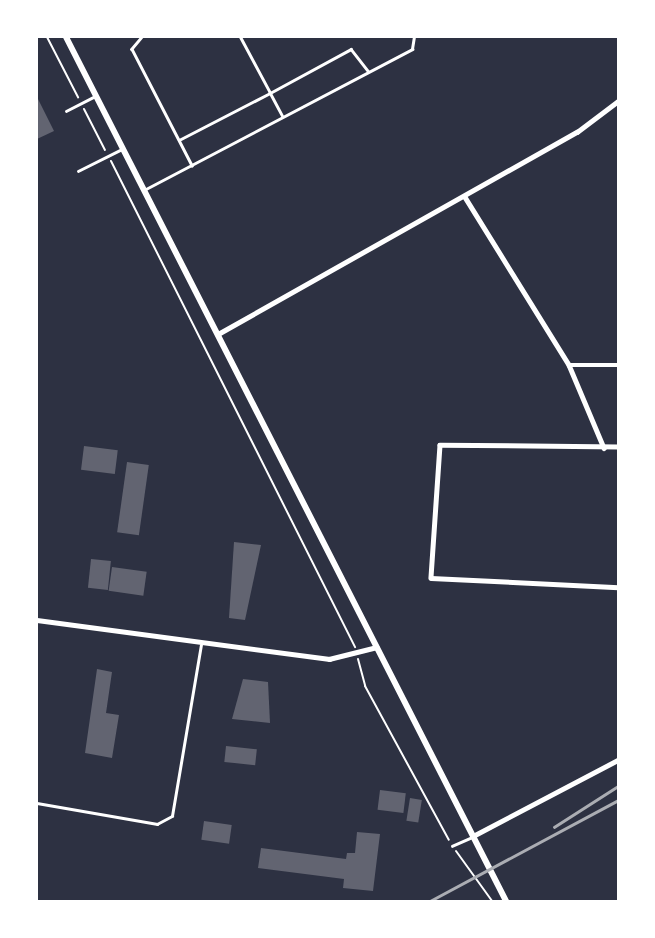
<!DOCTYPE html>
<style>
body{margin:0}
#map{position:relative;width:655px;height:938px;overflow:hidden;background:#2d3142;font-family:"Times New Roman",serif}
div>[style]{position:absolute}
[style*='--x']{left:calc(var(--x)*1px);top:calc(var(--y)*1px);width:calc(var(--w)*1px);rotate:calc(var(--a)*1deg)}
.building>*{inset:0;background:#626471;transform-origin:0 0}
.path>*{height:2px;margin:-1px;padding:0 1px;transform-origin:1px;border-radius:1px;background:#fff}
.service>*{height:2.5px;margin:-1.25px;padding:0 1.25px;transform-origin:1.25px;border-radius:1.25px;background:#fff}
.minor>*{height:4.5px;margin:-2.25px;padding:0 2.25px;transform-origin:2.25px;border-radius:2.25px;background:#fff}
.secondary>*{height:6px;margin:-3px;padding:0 3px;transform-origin:3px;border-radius:3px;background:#fff}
.rail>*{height:2.5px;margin:-1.25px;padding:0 1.25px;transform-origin:1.25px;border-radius:1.25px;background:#abadb3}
span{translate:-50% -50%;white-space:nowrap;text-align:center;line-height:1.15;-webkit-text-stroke:7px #fff;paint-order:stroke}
.frame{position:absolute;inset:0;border:38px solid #fff;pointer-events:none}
</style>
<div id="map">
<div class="building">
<div style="clip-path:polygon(37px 97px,54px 131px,37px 139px)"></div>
<div style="left:84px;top:446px;width:34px;height:24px;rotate:7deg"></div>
<div style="left:127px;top:462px;width:22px;height:71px;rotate:8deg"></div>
<div style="clip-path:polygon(234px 542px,261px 545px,245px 620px,229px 618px)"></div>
<div style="left:91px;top:559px;width:20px;height:29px;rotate:6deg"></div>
<div style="left:112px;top:567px;width:35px;height:24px;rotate:8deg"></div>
<div style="clip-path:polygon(97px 669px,112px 672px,106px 713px,119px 715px,112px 758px,85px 753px)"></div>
<div style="clip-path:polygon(243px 679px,268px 682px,270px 723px,232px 719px)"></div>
<div style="left:226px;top:746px;width:31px;height:16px;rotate:6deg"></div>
<div style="left:380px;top:790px;width:26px;height:20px;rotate:7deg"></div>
<div style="left:410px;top:798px;width:12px;height:23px;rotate:9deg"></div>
<div style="left:204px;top:821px;width:28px;height:19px;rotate:8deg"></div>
<div style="clip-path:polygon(357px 832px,380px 834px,373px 891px,343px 888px,344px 879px,258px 868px,261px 848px,346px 859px,347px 853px,355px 853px)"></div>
</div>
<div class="path">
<div style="--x:47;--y:37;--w:68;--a:62.7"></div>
<div style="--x:84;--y:109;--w:46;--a:62.9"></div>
<div style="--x:111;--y:161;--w:544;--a:63.34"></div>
<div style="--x:358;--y:659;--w:28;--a:75"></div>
<div style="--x:365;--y:686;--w:175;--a:61.4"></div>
<div style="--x:456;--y:851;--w:62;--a:54.2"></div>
</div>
<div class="service">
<div style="--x:142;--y:37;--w:16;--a:130"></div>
<div style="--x:132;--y:49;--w:131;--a:62.7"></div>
<div style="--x:66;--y:111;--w:31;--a:-27"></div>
<div style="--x:282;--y:116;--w:26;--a:-118"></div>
<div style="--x:270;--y:93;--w:92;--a:-28.5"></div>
<div style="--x:351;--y:49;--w:28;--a:52"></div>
<div style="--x:179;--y:140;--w:102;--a:-27.3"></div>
<div style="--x:270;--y:93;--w:64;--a:-118.2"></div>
<div style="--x:78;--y:171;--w:49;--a:-26.6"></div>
<div style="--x:144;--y:190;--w:303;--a:-27.7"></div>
<div style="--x:412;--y:49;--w:12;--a:-81"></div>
<div style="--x:37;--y:803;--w:122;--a:9.9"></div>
<div style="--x:157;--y:824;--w:17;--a:-28"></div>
<div style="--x:172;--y:816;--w:173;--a:-80.4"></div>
<div style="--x:452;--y:846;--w:22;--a:-24"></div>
</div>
<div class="minor">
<div style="--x:465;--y:197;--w:198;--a:58.2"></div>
<div style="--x:569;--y:365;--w:90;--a:67.1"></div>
<div style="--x:218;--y:334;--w:412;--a:-29.4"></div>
<div style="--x:577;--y:132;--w:51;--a:-37.1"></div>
<div style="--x:569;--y:365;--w:49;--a:0"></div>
<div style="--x:618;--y:447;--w:178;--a:-179.4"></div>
<div style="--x:440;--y:445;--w:133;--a:93.9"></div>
<div style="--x:431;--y:578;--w:187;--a:2.8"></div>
<div style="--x:37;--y:620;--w:295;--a:7.6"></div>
<div style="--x:329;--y:659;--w:49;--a:-14"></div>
<div style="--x:473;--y:836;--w:164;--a:-27.7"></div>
</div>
<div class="secondary">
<div style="--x:66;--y:37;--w:970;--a:63.01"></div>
</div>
<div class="rail">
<div style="--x:554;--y:827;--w:76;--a:-32.6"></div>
<div style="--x:430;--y:901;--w:213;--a:-28.2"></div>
</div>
<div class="frame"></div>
</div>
